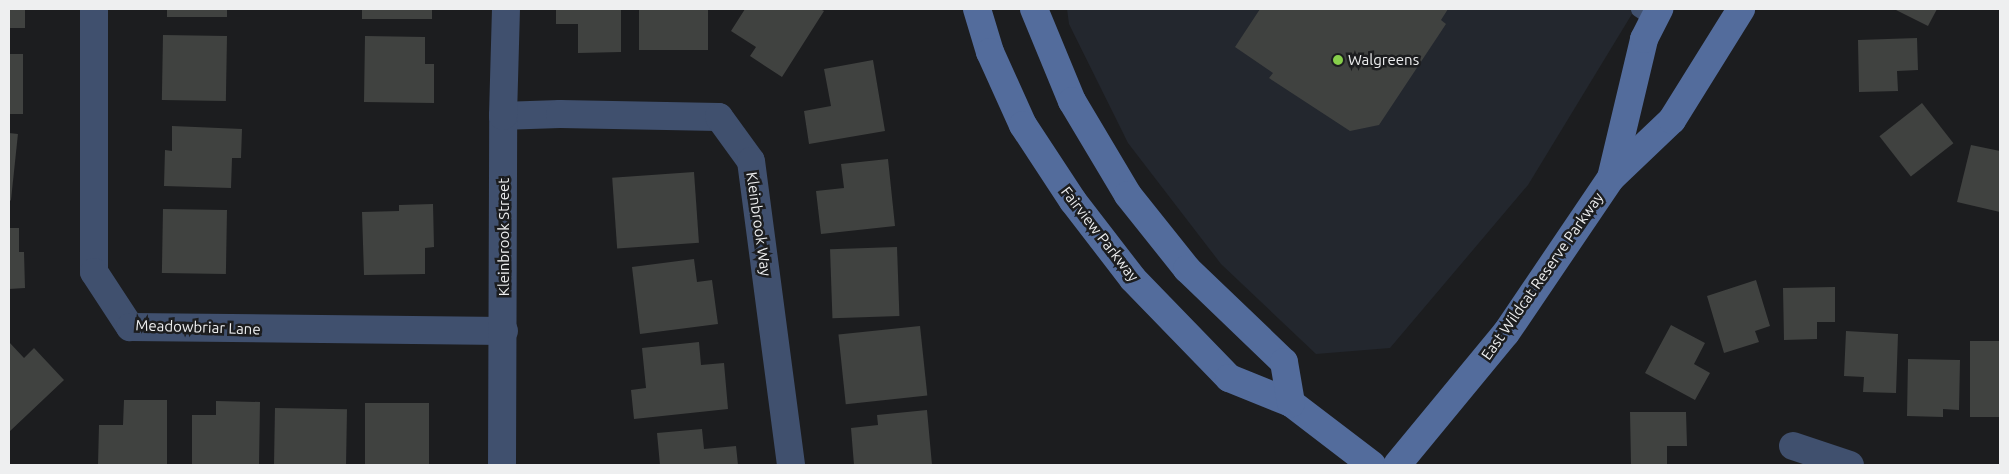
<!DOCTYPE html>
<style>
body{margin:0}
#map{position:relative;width:2009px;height:474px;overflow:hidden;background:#1c1d1f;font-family:Ubuntu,sans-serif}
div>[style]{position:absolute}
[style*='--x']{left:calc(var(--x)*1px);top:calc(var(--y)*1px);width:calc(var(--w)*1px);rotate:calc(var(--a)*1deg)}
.built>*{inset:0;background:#23272e}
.building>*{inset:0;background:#404240;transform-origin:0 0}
.service>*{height:15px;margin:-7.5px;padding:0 7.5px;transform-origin:7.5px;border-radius:7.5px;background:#40506e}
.minor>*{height:28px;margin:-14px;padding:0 14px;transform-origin:14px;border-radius:14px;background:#40506e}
.secondary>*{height:28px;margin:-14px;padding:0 14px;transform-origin:14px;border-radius:14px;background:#536c9c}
.dots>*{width:14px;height:14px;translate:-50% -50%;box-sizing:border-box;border:2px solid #1c1d1f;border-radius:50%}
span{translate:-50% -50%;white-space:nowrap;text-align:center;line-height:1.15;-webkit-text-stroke:5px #1c1d1f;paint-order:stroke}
.poi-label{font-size:15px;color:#eeeff0}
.left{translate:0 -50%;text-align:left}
.street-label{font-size:15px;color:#eeeff0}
.frame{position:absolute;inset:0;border:10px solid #eeeff0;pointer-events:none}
</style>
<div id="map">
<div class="built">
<div style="clip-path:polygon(1067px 9px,1635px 9px,1528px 185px,1390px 348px,1316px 354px,1221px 264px,1128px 143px,1069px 24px)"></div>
</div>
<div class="building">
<div style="left:9px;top:9px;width:16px;height:19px"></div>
<div style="left:167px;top:9px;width:60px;height:8px"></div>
<div style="left:362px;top:9px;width:70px;height:10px"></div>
<div style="clip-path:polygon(556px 9px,621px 9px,621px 52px,578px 53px,578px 24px,556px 24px)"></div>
<div style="left:639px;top:9px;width:69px;height:41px"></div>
<div style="clip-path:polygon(745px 9px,820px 9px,824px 11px,782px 77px,750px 56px,756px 47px,731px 31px)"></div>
<div style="clip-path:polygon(1260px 9px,1448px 9px,1441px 20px,1446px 24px,1379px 125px,1350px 131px,1269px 78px,1273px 73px,1235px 47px)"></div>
<div style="clip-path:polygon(1894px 9px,1937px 9px,1928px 26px)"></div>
<div style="left:163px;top:35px;width:64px;height:65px;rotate:1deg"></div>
<div style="clip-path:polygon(365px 36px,425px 37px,425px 64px,434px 64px,434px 103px,364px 102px)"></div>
<div style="clip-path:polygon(1917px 38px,1918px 70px,1897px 71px,1898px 91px,1859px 92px,1858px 40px)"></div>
<div style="left:23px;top:54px;width:60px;height:14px;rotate:90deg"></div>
<div style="clip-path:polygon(873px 60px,885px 131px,809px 144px,804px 111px,831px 106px,824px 69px)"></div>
<div style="left:1922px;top:103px;width:51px;height:54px;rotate:52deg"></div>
<div style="clip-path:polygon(172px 126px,242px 129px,241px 158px,232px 158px,231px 188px,164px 186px,165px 150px,172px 151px)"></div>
<div style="left:9px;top:133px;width:9px;height:67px;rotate:6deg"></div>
<div style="clip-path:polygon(1971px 145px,2000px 151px,2000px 212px,1957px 202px)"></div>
<div style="clip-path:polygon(888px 159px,895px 226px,821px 234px,816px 191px,844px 188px,841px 164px)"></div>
<div style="left:694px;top:172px;width:71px;height:82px;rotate:86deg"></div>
<div style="clip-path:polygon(433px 204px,434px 247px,425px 248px,425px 274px,364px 275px,362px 212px,399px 211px,399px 205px)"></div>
<div style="left:163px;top:209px;width:64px;height:64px;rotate:1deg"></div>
<div style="clip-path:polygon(9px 228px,19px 228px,19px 252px,24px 252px,25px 288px,9px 289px)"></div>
<div style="left:897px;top:247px;width:69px;height:67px;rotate:88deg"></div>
<div style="clip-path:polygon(694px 259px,697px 282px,712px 280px,718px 324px,640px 334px,632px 267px)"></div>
<div style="clip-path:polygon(1756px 280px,1770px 326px,1755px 331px,1759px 342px,1724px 353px,1707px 296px)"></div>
<div style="clip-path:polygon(1835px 287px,1835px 322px,1817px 322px,1817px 339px,1784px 340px,1783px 288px)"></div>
<div style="clip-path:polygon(1671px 325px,1705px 343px,1694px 364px,1710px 373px,1695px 400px,1645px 373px)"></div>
<div style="left:920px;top:326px;width:70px;height:82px;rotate:84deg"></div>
<div style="clip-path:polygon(1846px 331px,1898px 334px,1896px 393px,1863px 392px,1864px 377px,1844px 376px)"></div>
<div style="left:1970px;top:341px;width:30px;height:76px"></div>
<div style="clip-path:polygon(9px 342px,24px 358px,34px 348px,64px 380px,9px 432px)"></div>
<div style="clip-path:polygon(699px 342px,701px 365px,724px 363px,728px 409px,634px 419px,631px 390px,646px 388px,642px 348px)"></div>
<div style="clip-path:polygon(1908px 359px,1960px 360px,1959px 410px,1943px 409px,1943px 417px,1907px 416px)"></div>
<div style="clip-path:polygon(124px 400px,167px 400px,167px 465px,98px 465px,99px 425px,123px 425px)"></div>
<div style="clip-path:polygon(216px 401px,260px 402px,259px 465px,192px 465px,192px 415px,216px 415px)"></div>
<div style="left:365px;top:403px;width:64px;height:62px"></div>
<div style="left:275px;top:408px;width:72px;height:57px;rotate:1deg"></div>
<div style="clip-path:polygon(927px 410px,932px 465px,854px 465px,851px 428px,878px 425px,877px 415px)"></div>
<div style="clip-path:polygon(1630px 412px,1686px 412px,1687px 446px,1667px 446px,1667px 464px,1631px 464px)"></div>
<div style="clip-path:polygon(702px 429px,704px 449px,736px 446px,738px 465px,660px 465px,657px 433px)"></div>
</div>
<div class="service">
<div style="--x:1638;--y:9;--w:18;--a:34"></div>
</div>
<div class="minor">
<div style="--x:94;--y:9;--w:263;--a:90"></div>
<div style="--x:94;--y:272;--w:66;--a:56.8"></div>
<div style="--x:130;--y:327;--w:374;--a:0.6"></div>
<div style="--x:503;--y:116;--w:57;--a:-2"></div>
<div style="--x:560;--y:114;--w:159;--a:1.1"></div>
<div style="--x:719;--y:117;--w:54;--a:54"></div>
<div style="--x:751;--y:161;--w:307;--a:82.5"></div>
<div style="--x:1793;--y:446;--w:60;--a:18.4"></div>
<div style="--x:502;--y:465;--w:349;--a:-89.8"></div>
<div style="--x:503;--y:116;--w:107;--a:-88.4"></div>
</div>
<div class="secondary">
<div style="--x:977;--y:9;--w:45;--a:73.2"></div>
<div style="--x:990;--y:52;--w:80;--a:65.7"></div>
<div style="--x:1023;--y:125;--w:91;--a:56.7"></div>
<div style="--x:1073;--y:201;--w:98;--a:52.4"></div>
<div style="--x:1133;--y:279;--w:138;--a:45.9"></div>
<div style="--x:1229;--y:378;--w:67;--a:22"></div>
<div style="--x:1291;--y:403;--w:102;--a:37.4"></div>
<div style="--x:1034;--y:9;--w:100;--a:67.6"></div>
<div style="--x:1072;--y:101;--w:109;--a:59.2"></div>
<div style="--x:1128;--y:195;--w:95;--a:51.4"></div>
<div style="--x:1187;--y:269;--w:134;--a:43.8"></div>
<div style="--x:1284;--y:362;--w:42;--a:80.3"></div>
<div style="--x:1611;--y:178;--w:143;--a:-76.6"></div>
<div style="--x:1644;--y:39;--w:34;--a:-63"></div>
<div style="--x:1397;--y:465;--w:171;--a:-50.5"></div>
<div style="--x:1506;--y:333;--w:187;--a:-55.9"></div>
<div style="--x:1611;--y:178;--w:84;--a:-43.6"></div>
<div style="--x:1672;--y:120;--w:131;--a:-58.1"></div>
</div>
<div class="dots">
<div style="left:1338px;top:60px;background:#87cf4b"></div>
</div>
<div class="poi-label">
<span class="left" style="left:1348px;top:60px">Walgreens</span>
</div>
<div class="street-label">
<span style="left:759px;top:224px;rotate:82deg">Kleinbrook Way</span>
<span style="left:1100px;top:234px;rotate:52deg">Fairview Parkway</span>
<span style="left:504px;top:237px;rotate:-90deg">Kleinbrook Street</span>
<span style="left:1542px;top:276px;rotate:-55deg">East Wildcat Reserve Parkway</span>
<span style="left:198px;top:327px;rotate:2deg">Meadowbriar Lane</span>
</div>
<div class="frame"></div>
</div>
